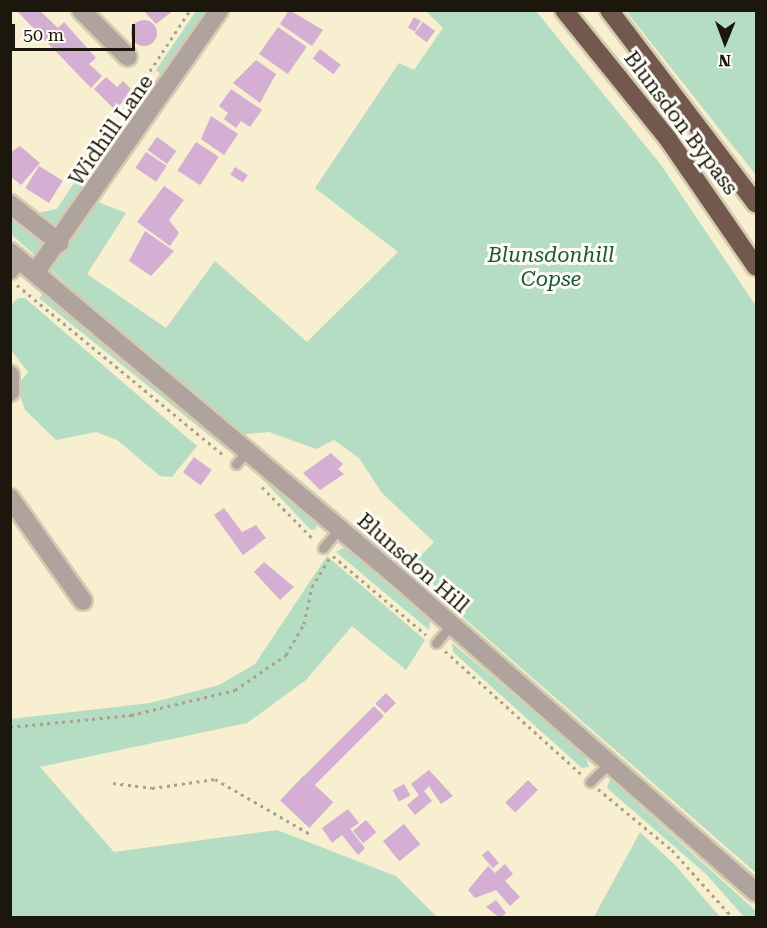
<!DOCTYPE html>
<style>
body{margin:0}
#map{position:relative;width:767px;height:928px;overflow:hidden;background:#f7efcf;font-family:"Roboto Serif",serif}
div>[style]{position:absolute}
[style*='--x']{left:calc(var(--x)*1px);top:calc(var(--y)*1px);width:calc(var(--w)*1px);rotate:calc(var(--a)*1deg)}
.green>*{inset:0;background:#b5ddc4}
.building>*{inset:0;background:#d5aed4;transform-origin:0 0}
.round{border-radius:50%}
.path>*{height:3px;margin-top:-1.5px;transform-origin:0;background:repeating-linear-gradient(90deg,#a8a289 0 3px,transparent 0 7.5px)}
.roads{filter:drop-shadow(2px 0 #d4ccb0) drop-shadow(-2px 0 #d4ccb0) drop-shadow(0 2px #d4ccb0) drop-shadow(0 -2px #d4ccb0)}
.service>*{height:9px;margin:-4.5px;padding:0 4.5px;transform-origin:4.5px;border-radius:4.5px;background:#b0a29c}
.minor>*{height:18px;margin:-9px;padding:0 9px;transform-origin:9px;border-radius:9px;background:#b0a29c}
.tertiary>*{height:18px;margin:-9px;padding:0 9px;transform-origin:9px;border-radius:9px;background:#b0a29c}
.trunk>*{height:18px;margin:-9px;padding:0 9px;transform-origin:9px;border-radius:9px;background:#72584d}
span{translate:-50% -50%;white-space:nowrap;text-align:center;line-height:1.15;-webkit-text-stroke:6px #fefcf6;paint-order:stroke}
.street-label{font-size:21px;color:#1b170c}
.park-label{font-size:21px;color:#1c5639;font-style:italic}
.frame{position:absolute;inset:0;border:12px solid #1b170c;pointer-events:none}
.north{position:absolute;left:695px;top:12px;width:60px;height:60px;-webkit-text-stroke:4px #fefcf6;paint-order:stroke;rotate:181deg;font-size:16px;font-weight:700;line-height:24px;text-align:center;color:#1b170c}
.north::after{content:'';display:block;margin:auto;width:21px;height:27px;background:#1b170c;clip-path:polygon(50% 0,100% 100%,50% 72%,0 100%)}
.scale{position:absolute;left:12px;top:24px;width:123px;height:27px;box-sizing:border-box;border:3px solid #1b170c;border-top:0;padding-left:8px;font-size:18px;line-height:21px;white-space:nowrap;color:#1b170c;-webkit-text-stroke:4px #fefcf6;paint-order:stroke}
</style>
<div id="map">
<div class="green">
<div style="clip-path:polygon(196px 11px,213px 11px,166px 80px,156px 70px)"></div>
<div style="clip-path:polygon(426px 11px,536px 11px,661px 165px,756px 306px,756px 873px,432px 590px,411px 566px,434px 542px,382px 493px,359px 458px,334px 440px,316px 449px,269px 432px,235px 435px,11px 234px,10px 212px,17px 217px,57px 209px,102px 140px,116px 150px,83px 196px,126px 213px,87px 274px,166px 328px,215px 261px,307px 342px,398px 252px,315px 188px,399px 63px,414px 70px,443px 28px)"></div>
<div style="clip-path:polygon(626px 11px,756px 11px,756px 175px,725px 136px)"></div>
<div style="clip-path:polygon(44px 293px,223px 445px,226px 449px,39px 298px)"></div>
<div style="clip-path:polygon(18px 298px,25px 298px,197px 446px,172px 477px,160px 476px,117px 440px,96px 432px,56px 440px,25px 410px,17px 386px,28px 372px,11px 350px,11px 305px)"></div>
<div style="clip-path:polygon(250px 466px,317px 525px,316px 529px,311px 530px)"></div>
<div style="clip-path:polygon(345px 547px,430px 621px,429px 630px,336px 552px)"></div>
<div style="clip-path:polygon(327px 556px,425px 640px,406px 670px,352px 626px,306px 680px,247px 723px,40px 767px,114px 852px,277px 830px,396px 876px,437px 917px,11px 917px,11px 719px,150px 703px,219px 685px,255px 664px)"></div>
<div style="clip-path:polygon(452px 643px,585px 755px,589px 767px,582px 768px,453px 652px)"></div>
<div style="clip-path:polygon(610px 779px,756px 911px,756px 917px,744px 917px,706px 874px,607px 788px)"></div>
<div style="clip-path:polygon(640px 832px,676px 866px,720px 917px,594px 917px)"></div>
</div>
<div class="building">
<div style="clip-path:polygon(16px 10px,39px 10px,58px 28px,64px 22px,96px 58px,89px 64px,102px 76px,91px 88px)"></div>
<div style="clip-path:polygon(143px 10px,174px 10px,156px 24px)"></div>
<div style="clip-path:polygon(289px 10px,323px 30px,312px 46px,280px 24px)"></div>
<div style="left:414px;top:17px;width:8px;height:12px;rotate:30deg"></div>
<div class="round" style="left:131px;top:20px;width:26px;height:26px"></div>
<div style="left:423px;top:22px;width:15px;height:14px;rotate:37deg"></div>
<div style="left:278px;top:27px;width:35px;height:33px;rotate:35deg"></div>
<div style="left:320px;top:49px;width:26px;height:12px;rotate:37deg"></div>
<div style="clip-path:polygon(256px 60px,276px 74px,260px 103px,233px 83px)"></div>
<div style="clip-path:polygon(106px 77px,117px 87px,123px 81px,133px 91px,115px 110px,94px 89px)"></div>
<div style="clip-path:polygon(231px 89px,262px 110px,250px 127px,241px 121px,236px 128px,224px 119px,228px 113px,219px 106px)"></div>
<div style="clip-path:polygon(211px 116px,238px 134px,224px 155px,201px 139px)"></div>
<div style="left:157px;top:137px;width:24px;height:16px;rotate:36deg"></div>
<div style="left:196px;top:142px;width:27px;height:34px;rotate:33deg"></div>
<div style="clip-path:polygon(20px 146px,40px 163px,21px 185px,10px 176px,10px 153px)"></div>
<div style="left:146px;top:152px;width:25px;height:19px;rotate:34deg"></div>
<div style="left:39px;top:166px;width:28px;height:26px;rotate:32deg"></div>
<div style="left:235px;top:167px;width:15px;height:9px;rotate:32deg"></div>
<div style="clip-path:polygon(164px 186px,184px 200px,169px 220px,179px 233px,170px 246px,137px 222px)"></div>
<div style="clip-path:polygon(145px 231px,174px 251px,151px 276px,129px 261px)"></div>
<div style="clip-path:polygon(331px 453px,343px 464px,338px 469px,344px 474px,320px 490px,303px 473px)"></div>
<div style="left:194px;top:457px;width:22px;height:19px;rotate:36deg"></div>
<div style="clip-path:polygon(224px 508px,242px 532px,256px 525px,266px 538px,243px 555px,214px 515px)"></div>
<div style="clip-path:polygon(264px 562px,294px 587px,280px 600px,254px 572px)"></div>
<div style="left:386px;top:693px;width:14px;height:15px;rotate:45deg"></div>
<div style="left:374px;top:706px;width:14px;height:98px;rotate:45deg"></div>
<div style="clip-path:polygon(429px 770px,453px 796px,441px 804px,429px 786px,424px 791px,432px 801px,415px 815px,407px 805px,419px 795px,411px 784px)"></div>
<div style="left:304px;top:775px;width:40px;height:35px;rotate:43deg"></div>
<div style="left:528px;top:780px;width:14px;height:32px;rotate:45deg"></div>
<div style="left:404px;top:784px;width:13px;height:13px;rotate:61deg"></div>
<div style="clip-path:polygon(348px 809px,359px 823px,350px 829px,365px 848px,358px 855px,342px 835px,332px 843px,322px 828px)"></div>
<div style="left:366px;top:820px;width:16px;height:17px;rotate:50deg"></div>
<div style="left:404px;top:824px;width:26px;height:27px;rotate:51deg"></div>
<div style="left:488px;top:850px;width:17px;height:8px;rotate:50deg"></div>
<div style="clip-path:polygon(505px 864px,513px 874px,505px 881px,520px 897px,510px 906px,496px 890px,475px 898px,468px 890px,488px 866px,495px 873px)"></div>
<div style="clip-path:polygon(496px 900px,506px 913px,500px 918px,486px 907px)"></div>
</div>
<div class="path">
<div style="--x:150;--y:71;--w:73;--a:-56.7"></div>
<div style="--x:17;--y:285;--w:266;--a:39.5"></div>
<div style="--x:262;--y:487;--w:74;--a:45.5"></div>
<div style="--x:333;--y:556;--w:122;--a:40.3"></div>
<div style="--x:445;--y:651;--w:185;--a:42.1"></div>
<div style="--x:10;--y:727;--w:122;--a:-5.7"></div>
<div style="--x:131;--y:715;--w:107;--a:-13.5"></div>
<div style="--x:235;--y:690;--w:62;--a:-34.5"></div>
<div style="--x:286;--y:655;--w:36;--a:-60"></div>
<div style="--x:304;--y:624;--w:38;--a:-78"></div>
<div style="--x:312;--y:587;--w:33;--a:-59"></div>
<div style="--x:113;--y:783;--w:39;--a:7"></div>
<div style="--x:152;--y:788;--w:64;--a:-8.1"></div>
<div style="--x:215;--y:779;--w:110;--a:30.1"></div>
<div style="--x:598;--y:789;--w:96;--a:39.5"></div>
<div style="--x:672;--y:850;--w:91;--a:48.1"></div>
</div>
<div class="roads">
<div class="service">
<div style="--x:236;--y:464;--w:16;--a:-50"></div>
<div style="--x:323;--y:548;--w:25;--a:-50"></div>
<div style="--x:436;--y:643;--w:23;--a:-50"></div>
<div style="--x:590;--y:782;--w:29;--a:-44"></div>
</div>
<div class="minor">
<div style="--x:81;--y:10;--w:66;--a:45"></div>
<div style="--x:10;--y:204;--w:63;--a:38"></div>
<div style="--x:10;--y:270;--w:13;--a:-48"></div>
<div style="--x:35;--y:273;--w:321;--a:-55"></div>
<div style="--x:10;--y:375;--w:17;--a:90"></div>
<div style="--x:10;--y:498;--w:126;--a:54.7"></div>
</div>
<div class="tertiary">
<div style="--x:10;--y:252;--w:504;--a:40.01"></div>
<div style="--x:396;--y:576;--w:479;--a:41.3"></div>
</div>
<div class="trunk">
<div style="--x:564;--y:10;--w:166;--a:51.1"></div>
<div style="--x:668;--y:139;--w:155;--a:55.5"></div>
<div style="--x:609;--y:10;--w:243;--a:52.8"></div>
</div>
</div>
<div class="street-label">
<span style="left:681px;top:123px;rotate:53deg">Blunsdon Bypass</span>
<span style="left:111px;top:130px;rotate:-55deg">Widhill Lane</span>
<span style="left:413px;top:563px;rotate:41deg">Blunsdon Hill</span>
</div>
<div class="park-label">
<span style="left:551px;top:267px">Blunsdonhill<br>Copse</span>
</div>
<div class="frame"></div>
<div class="north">N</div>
<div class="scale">50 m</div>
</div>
